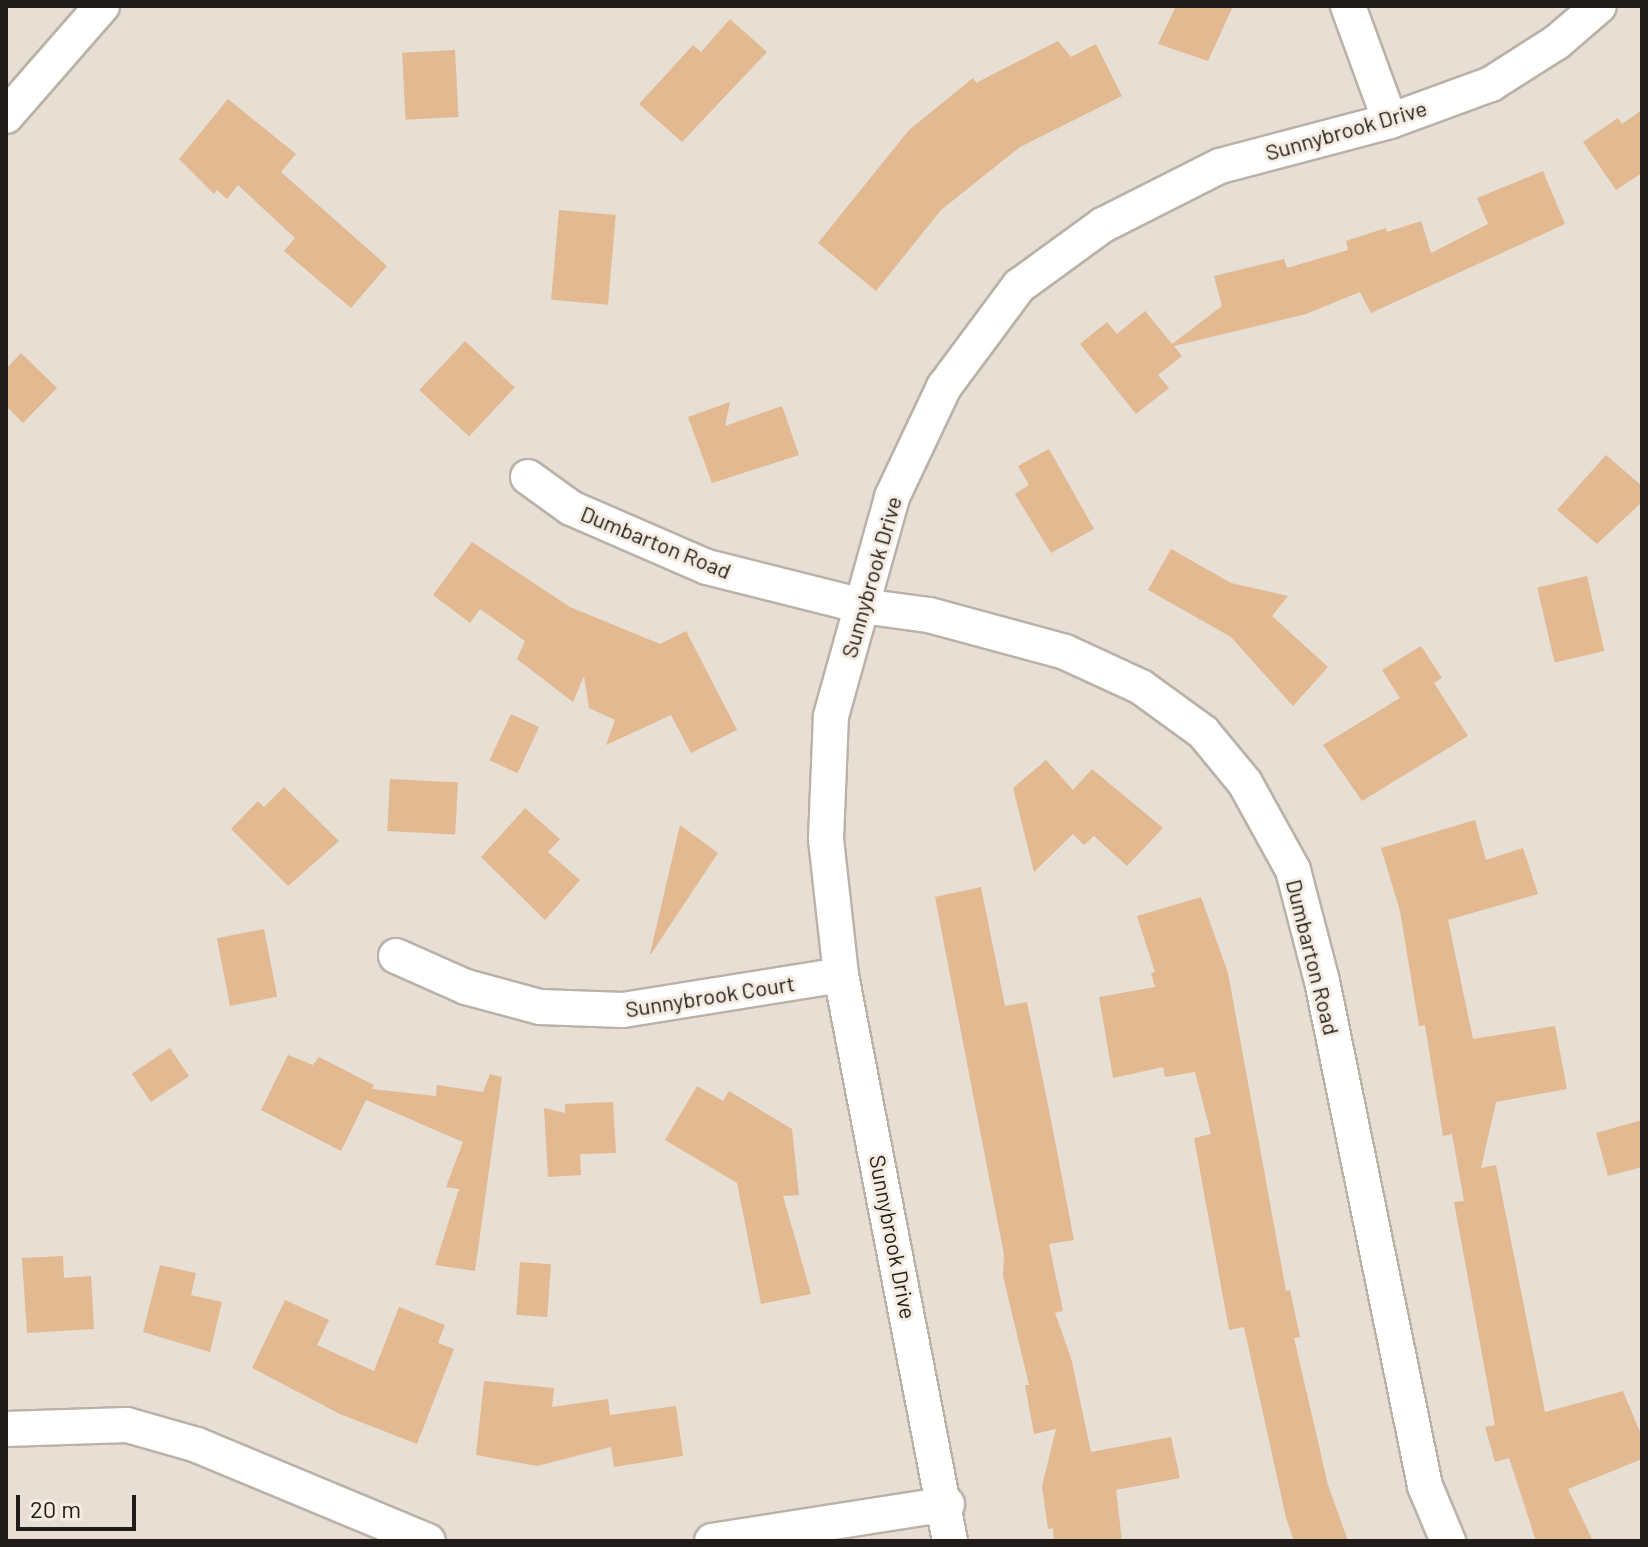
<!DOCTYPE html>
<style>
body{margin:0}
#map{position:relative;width:1648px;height:1547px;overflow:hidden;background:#e7ded4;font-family:Barlow,sans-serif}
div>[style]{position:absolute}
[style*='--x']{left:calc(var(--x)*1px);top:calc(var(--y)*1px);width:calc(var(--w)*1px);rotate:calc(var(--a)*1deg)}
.building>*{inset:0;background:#e2b990;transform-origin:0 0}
.roads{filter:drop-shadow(2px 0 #bab1a7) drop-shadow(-2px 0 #bab1a7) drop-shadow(0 2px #bab1a7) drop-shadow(0 -2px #bab1a7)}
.street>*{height:34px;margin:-17px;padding:0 17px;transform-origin:17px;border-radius:17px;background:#fff}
span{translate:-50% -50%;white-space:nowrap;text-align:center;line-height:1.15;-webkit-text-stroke:6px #f5ebe1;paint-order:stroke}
.street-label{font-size:22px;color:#201c19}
.frame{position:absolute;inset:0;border:8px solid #201c19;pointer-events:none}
.scale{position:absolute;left:16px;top:1495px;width:120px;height:36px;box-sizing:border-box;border:4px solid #201c19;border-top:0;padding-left:10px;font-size:24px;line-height:28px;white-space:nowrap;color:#201c19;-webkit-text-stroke:6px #f5ebe1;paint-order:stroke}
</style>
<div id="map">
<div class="building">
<div style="clip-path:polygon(1176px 6px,1233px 6px,1208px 61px,1158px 44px)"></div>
<div style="clip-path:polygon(730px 19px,767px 52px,682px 142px,639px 104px,693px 45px,701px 52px)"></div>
<div style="clip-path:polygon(1058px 41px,1071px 57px,1096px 44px,1122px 96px,1020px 147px,941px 210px,876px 291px,818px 243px,909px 130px,973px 78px,976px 83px)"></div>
<div style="left:455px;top:50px;width:67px;height:53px;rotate:87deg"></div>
<div style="clip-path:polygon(228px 99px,296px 154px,281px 172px,387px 266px,351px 308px,284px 251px,295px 238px,238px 185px,227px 199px,217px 190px,214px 194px,179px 159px)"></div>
<div style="clip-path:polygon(1642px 110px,1642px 173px,1616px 190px,1583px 142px,1618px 118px,1622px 124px)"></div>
<div style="clip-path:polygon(1543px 171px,1565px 224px,1371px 313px,1360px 292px,1306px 314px,1174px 346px,1182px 356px,1158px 375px,1169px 388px,1136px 414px,1080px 344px,1107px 322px,1117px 334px,1145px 311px,1172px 344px,1222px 306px,1214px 276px,1284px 259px,1287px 268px,1348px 250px,1346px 241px,1386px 228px,1387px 232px,1421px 221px,1431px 253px,1488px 224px,1477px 198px)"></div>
<div style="left:559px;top:210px;width:57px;height:90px;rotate:5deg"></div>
<div style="left:465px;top:341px;width:68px;height:67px;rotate:43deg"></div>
<div style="clip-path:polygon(21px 353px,57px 388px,23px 423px,6px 406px,6px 369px)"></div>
<div style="clip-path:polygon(730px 402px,725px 426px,782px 406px,799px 455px,712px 483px,688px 417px)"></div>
<div style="clip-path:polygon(1049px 449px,1094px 529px,1051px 553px,1015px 494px,1029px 485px,1018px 466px)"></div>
<div style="clip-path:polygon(1606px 455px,1642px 486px,1642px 502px,1597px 544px,1557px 510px)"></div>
<div style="clip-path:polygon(472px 542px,570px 607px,660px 644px,686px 631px,737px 730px,691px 753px,671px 715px,606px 745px,615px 720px,589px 708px,584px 676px,573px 702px,517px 659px,525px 641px,480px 609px,470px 623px,433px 595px)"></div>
<div style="clip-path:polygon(1171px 549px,1231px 583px,1288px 596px,1272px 616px,1328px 667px,1293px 706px,1231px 637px,1148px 590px)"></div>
<div style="left:1587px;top:576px;width:77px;height:51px;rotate:77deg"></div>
<div style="clip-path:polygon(1421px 646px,1442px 678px,1434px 683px,1468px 736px,1362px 801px,1323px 745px,1400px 698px,1382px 670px)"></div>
<div style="left:511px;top:714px;width:31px;height:51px;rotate:25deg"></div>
<div style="clip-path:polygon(1046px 760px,1073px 790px,1092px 769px,1163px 828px,1127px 866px,1094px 836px,1084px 845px,1073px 834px,1034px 872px,1013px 788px)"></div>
<div style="left:390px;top:779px;width:68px;height:52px;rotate:3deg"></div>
<div style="clip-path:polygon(284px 787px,339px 841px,288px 886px,231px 829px,258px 801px,264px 807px)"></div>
<div style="clip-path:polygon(525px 808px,560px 839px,548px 852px,580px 880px,545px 920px,481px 857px)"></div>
<div style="clip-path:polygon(1475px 820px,1486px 860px,1523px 848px,1538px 894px,1448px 920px,1473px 1039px,1555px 1026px,1567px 1089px,1496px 1102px,1481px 1168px,1496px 1165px,1545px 1412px,1623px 1391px,1642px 1437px,1642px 1459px,1568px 1489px,1593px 1541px,1536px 1541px,1509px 1458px,1495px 1462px,1485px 1427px,1495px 1425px,1454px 1202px,1464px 1201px,1452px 1134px,1443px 1136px,1425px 1025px,1419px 1026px,1400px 911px,1381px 848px)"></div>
<div style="clip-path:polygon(680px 825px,718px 853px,651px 954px,650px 954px)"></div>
<div style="clip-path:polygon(981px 887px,1005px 1006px,1027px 1002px,1049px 1110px,1074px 1240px,1049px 1244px,1063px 1311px,1055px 1313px,1071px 1358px,1091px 1452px,1171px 1437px,1180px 1478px,1116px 1490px,1122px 1541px,1054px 1541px,1053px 1528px,1048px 1529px,1042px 1486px,1056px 1429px,1034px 1434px,1025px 1385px,1029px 1385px,1003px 1276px,1004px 1255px,935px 897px)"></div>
<div style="clip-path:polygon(1201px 897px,1228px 973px,1286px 1291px,1290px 1290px,1300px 1337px,1294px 1338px,1328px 1485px,1348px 1541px,1294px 1541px,1286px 1518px,1244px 1327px,1229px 1330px,1194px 1138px,1211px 1134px,1195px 1072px,1165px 1077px,1163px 1067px,1113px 1078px,1099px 997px,1155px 987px,1151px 973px,1155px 972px,1137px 916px)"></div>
<div style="left:264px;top:929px;width:69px;height:48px;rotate:79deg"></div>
<div style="left:170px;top:1048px;width:34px;height:46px;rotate:56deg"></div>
<div style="clip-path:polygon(288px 1055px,313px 1065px,319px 1057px,374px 1085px,372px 1089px,436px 1096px,437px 1085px,483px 1092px,490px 1074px,502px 1077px,475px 1271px,435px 1265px,459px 1189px,446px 1187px,463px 1142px,366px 1100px,341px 1151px,261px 1110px)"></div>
<div style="clip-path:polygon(697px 1086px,723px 1101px,729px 1091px,792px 1129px,799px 1195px,783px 1196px,811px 1294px,761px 1304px,737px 1183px,665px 1140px)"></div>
<div style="clip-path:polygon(613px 1102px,616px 1153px,580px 1154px,581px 1175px,548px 1177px,544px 1108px,565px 1113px,565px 1104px)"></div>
<div style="clip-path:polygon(1642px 1120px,1642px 1167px,1608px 1176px,1596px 1133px)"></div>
<div style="clip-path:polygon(63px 1256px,64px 1278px,91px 1276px,94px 1329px,27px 1333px,22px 1258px)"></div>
<div style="left:520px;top:1262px;width:31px;height:53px;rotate:4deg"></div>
<div style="clip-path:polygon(160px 1265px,196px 1273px,191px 1295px,222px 1302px,210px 1352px,143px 1332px)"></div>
<div style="clip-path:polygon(285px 1300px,329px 1320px,317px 1345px,374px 1371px,399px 1307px,445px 1325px,438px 1343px,454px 1349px,417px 1444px,340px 1414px,252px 1368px)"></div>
<div style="clip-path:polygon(484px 1381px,554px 1388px,552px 1407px,608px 1399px,610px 1415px,676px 1406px,683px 1456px,614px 1467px,611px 1447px,537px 1466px,476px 1455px)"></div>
</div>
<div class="roads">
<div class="street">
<div style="--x:1348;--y:6;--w:122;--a:69.9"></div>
<div style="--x:6;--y:116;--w:146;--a:-48.9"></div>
<div style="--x:528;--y:477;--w:53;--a:35.8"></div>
<div style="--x:571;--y:508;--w:148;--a:23.5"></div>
<div style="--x:707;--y:567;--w:160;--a:14.1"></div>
<div style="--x:862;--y:606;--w:68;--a:7.7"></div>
<div style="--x:929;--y:615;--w:141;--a:15.2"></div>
<div style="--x:1065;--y:652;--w:84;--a:24.7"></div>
<div style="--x:1141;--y:687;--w:77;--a:36"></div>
<div style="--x:1203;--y:732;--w:66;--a:50.5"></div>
<div style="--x:1245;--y:783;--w:99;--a:61.1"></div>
<div style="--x:1293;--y:870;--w:115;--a:75.4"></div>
<div style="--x:1322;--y:981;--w:515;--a:78.47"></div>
<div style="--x:1425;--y:1486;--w:60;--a:67.3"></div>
<div style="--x:396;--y:956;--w:77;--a:23.9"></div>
<div style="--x:466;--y:987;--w:77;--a:15.1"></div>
<div style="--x:540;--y:1007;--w:83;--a:2.1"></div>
<div style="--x:623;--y:1010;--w:221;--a:-9.1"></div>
<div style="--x:6;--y:1429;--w:121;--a:-1.9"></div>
<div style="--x:127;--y:1425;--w:73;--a:15.9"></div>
<div style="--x:197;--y:1445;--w:250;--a:22.6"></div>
<div style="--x:712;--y:1541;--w:238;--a:-8.9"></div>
<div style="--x:950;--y:1541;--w:576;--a:-100.9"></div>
<div style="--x:841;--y:975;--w:137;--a:-96.3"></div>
<div style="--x:826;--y:839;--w:123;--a:-87.7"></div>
<div style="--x:831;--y:716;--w:227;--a:-74.4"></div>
<div style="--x:892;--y:497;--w:122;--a:-64.7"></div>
<div style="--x:944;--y:387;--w:126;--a:-53.4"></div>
<div style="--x:1019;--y:286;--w:104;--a:-36"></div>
<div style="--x:1103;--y:225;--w:131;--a:-26.8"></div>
<div style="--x:1220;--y:166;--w:176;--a:-14.8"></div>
<div style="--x:1390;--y:121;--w:108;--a:-20.1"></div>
<div style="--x:1491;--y:84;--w:78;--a:-32.5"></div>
<div style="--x:1557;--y:42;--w:55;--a:-40.6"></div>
</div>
</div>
<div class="street-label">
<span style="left:1346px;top:130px;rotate:-16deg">Sunnybrook Drive</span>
<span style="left:656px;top:542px;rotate:22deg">Dumbarton Road</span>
<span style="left:871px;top:577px;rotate:-74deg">Sunnybrook Drive</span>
<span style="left:1313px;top:957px;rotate:76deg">Dumbarton Road</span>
<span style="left:710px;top:996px;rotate:-9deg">Sunnybrook Court</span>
<span style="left:893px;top:1237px;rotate:79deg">Sunnybrook Drive</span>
</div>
<div class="frame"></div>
<div class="scale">20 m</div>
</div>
